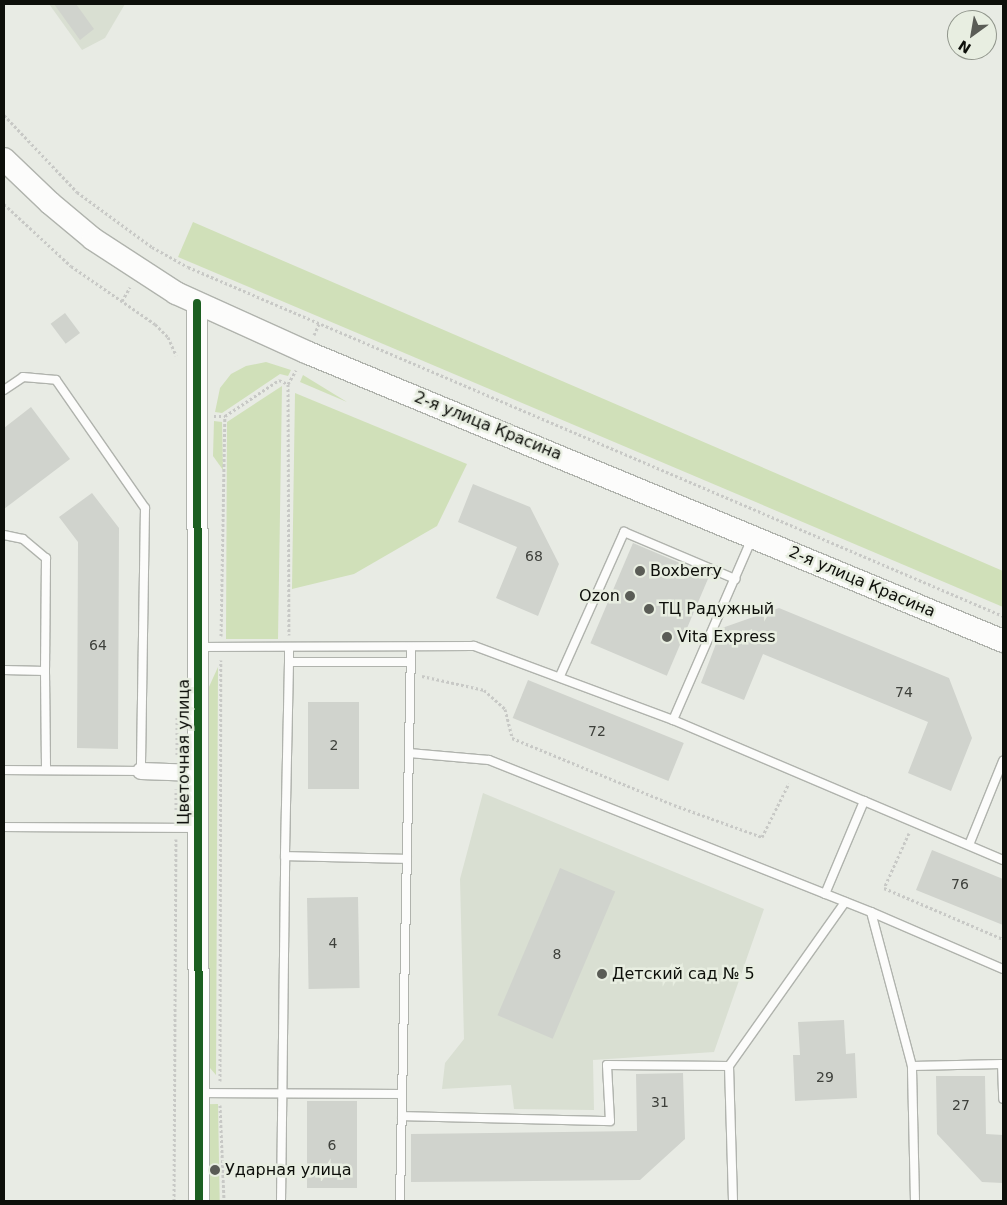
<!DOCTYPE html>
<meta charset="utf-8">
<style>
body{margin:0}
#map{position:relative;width:1007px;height:1205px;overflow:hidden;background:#e8ebe4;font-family:"DejaVu Sans",sans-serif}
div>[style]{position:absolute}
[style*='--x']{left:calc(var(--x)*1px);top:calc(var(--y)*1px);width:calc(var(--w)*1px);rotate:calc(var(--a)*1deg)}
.built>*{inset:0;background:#d9dfd2}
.green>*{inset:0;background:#d0e0b9;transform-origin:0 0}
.building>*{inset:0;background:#d0d3cd;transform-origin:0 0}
.path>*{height:3px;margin-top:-1.5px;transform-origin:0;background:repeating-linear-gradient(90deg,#c8c9c6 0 2.5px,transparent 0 5px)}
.roads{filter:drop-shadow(1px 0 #b0b3ad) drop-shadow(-1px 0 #b0b3ad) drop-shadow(0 1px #b0b3ad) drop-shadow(0 -1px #b0b3ad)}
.service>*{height:8px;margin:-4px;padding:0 4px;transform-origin:4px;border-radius:4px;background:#fcfcfb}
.minor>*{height:16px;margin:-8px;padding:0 8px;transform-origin:8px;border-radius:8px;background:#fcfcfb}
.tertiary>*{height:20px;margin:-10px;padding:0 10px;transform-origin:10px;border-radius:10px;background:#fcfcfb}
.secondary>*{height:22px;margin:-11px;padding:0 11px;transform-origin:11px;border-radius:11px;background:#fcfcfb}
.cycleway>*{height:8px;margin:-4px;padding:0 4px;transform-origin:4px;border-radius:4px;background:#1b5e20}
.dots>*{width:14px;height:14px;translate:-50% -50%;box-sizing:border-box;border:2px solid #e8eee1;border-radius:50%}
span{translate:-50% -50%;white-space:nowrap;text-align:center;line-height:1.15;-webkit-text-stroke:5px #e8eee1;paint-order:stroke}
.number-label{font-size:14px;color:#3e403b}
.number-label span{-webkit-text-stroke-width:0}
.street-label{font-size:16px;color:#0d0f0a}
.poi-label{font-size:16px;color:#0d0f0a}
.left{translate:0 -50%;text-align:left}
.right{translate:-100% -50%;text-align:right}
.frame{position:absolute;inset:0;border:5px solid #0d0f0a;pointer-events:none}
.north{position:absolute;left:947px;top:10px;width:50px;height:50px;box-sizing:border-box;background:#e8eee1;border:1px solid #90958b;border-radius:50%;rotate:212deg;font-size:14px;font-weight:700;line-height:20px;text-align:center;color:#0d0f0a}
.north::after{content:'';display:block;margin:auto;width:18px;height:22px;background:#5a5c56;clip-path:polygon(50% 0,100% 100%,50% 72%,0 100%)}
</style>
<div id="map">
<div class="built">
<div style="clip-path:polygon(49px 4px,125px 4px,105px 38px,82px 50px)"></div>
<div style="clip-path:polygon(483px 793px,764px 909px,714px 1052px,593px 1060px,594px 1110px,514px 1109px,511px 1085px,442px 1089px,445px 1063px,464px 1039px,460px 879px)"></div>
</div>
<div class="green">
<div style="clip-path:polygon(193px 222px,1003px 571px,1003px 607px,178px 257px)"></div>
<div style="clip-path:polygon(266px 362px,291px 370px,288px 376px,280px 374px,222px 413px,215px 412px,220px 388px,231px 374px,246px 366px)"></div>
<div style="clip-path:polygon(303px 375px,347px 402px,300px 382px)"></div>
<div style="clip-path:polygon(282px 386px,278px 639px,226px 639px,227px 422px)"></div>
<div style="clip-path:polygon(295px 393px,467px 464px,437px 526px,354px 574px,292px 589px)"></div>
<div style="clip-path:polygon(214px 421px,222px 422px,223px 470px,213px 456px)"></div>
<div style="clip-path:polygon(218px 667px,216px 1075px,210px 1068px,208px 1055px,208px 689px)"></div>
<div style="left:218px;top:1104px;width:97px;height:13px;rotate:89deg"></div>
</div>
<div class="building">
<div style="clip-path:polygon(54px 4px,76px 4px,94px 29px,80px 40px)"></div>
<div style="left:65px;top:313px;width:25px;height:18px;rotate:53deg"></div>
<div style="clip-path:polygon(31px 407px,70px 459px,4px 509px,4px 428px)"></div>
<div style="clip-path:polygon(473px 484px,530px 507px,559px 564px,538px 616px,496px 598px,517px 547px,458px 522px)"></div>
<div style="clip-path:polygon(92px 493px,119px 528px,118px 749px,77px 748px,78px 542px,59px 517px)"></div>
<div style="left:633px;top:543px;width:83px;height:109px;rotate:23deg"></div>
<div style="clip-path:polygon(779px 608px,949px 678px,972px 738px,951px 791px,908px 773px,928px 722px,763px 654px,744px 700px,701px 683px,722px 628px)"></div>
<div style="left:528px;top:680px;width:168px;height:41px;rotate:22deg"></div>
<div style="left:308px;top:702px;width:51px;height:87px"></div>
<div style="clip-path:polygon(932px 850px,1003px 879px,1003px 925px,916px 890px)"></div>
<div style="left:560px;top:868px;width:60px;height:160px;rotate:23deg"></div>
<div style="left:358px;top:897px;width:91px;height:51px;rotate:89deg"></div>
<div style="clip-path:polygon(844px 1020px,846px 1054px,855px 1053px,857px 1098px,795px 1101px,793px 1055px,800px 1055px,798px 1022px)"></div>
<div style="clip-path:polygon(683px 1073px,685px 1139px,640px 1180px,411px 1182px,411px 1134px,637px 1131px,636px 1074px)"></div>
<div style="clip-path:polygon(936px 1076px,985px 1076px,986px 1134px,1003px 1135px,1003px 1183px,982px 1182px,937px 1134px)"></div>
<div style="left:307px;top:1101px;width:50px;height:87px"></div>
</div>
<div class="path">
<div style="--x:4;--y:115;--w:106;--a:46.5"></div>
<div style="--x:77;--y:192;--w:93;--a:36.3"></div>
<div style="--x:152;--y:247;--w:41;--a:29.1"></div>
<div style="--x:188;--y:267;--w:887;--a:23.18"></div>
<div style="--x:4;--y:204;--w:91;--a:42.8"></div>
<div style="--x:71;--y:266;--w:102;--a:34.6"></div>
<div style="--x:155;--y:324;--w:18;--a:45"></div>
<div style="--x:168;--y:337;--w:20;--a:66"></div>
<div style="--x:122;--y:301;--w:16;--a:-60"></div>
<div style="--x:314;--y:335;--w:12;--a:-66"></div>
<div style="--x:288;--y:384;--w:16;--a:-60"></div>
<div style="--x:214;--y:416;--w:11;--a:0"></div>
<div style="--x:225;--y:416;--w:65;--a:-33.7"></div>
<div style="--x:279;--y:380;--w:10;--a:24"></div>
<div style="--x:288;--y:384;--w:251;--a:89.8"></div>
<div style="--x:221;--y:636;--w:220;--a:-89"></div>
<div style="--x:422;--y:676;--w:64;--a:12.7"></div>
<div style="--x:484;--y:690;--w:28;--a:42"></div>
<div style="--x:505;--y:709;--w:30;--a:76"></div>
<div style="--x:512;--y:738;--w:175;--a:22.5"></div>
<div style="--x:674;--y:805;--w:94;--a:20"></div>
<div style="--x:762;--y:837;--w:60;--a:-63.4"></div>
<div style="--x:177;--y:755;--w:38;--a:-90"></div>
<div style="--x:176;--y:815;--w:26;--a:-90"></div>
<div style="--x:909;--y:833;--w:60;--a:114.4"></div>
<div style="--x:884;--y:888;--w:129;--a:23.2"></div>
<div style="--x:220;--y:1081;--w:421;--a:-89.9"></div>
<div style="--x:220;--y:1105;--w:96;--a:87.6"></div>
<div style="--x:174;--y:1201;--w:362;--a:-89.7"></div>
</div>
<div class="roads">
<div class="service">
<div style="--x:4;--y:390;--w:23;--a:-34"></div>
<div style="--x:23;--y:377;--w:33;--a:5"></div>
<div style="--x:56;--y:380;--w:156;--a:55.2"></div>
<div style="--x:145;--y:508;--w:263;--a:90.9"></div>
<div style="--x:141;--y:771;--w:137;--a:-179.6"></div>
<div style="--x:4;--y:535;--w:19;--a:12"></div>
<div style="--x:23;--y:539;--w:30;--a:40"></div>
<div style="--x:46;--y:558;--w:113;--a:90.5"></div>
<div style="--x:198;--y:647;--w:276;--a:-0.2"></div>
<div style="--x:474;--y:646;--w:212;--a:20.4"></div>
<div style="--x:673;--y:720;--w:207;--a:23"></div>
<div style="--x:289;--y:647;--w:15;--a:90"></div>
<div style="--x:289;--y:662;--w:121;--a:0"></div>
<div style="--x:289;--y:662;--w:194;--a:91.2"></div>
<div style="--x:285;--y:856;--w:122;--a:1.4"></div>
<div style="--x:4;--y:670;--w:41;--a:1.4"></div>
<div style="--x:45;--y:671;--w:99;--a:89.4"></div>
<div style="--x:560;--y:676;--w:158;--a:-66"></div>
<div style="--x:624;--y:532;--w:121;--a:22.9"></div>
<div style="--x:673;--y:720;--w:198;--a:-66.5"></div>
<div style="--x:409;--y:753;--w:80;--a:5"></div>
<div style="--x:489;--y:760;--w:411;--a:21.7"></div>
<div style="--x:871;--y:912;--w:144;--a:23.4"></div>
<div style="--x:4;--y:827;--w:193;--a:0.3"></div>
<div style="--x:969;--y:845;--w:91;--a:-68"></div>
<div style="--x:825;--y:894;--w:101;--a:-67.2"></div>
<div style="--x:864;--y:801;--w:151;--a:23"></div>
<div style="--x:871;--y:912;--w:159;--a:75.1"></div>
<div style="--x:729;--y:1066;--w:201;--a:-54.7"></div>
<div style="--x:198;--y:1093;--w:203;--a:0.3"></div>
<div style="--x:402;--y:1116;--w:208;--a:1.4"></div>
<div style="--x:610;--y:1121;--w:56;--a:-93.1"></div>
<div style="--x:607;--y:1065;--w:122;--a:0.5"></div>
<div style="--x:729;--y:1066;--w:135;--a:88.3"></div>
<div style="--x:281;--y:1201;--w:345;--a:-89.3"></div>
<div style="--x:400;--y:1201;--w:553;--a:-88.86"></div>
<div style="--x:915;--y:1201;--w:135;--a:-91.3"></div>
<div style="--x:912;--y:1066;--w:90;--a:-1.3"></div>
<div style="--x:1002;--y:1064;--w:35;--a:88"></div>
</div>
<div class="minor">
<div style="--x:141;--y:771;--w:56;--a:2"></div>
</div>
<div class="tertiary">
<div style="--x:197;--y:303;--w:898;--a:89.87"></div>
</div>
<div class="secondary">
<div style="--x:4;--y:159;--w:64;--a:43.7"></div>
<div style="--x:50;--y:203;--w:56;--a:39.9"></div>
<div style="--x:93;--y:239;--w:99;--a:33"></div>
<div style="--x:176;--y:293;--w:143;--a:24.4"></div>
<div style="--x:306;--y:352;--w:755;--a:22.52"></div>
</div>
</div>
<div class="cycleway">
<div style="--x:197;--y:303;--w:898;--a:89.87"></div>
</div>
<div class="dots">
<div style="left:640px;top:571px;background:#5a5c56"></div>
<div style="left:630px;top:596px;background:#5a5c56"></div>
<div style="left:649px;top:609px;background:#5a5c56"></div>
<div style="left:667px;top:637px;background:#5a5c56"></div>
<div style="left:602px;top:974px;background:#5a5c56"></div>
<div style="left:215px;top:1170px;background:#5a5c56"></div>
</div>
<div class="number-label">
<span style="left:534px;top:556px">68</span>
<span style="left:98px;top:645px">64</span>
<span style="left:904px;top:692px">74</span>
<span style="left:597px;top:731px">72</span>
<span style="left:334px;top:745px">2</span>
<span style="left:960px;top:884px">76</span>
<span style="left:333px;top:943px">4</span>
<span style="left:557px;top:954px">8</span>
<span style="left:825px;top:1077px">29</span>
<span style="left:660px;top:1102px">31</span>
<span style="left:961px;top:1105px">27</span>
<span style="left:332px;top:1145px">6</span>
</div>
<div class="street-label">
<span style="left:488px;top:426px;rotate:22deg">2-я улица Красина</span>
<span style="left:862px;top:582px;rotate:23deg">2-я улица Красина</span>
<span style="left:184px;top:752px;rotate:-90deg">Цветочная улица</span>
</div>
<div class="poi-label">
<span class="left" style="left:650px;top:571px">Boxberry</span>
<span class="right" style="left:620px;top:596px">Ozon</span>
<span class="left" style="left:659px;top:609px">ТЦ Радужный</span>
<span class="left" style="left:677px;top:637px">Vita Express</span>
<span class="left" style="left:612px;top:974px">Детский сад № 5</span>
<span class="left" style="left:225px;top:1170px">Ударная улица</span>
</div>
<div class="frame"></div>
<div class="north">N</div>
</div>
